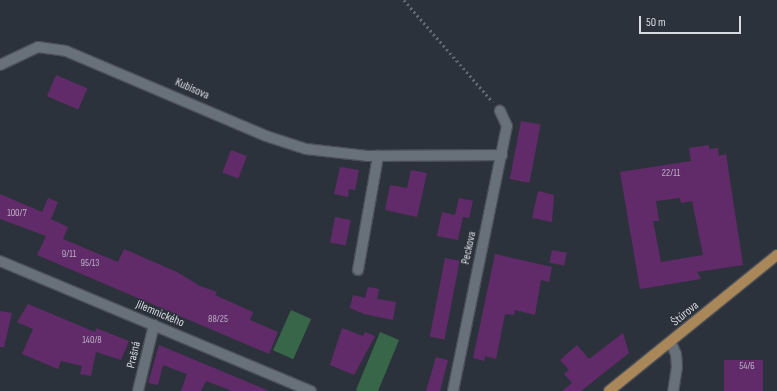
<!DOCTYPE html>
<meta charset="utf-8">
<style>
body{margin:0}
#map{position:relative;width:777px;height:391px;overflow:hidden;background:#2c323b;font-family:"Sofia Sans Condensed",sans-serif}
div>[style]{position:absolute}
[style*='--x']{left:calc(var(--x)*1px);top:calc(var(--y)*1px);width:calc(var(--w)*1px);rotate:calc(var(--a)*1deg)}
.green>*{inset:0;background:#376648;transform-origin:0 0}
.building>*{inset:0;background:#612b6a;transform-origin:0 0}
.path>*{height:2.5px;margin-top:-1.25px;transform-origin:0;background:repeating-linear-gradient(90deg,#646a72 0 2px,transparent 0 5px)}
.roads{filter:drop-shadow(1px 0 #4b5058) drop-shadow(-1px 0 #4b5058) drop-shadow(0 1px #4b5058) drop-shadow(0 -1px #4b5058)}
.minor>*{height:10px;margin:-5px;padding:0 5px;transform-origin:5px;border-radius:5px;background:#68707a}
.major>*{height:10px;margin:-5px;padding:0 5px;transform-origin:5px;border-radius:5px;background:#a98759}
span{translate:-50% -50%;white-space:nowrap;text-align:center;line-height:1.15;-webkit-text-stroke:3px #2c323b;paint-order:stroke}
.number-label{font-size:10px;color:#bab0c4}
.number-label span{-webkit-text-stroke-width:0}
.street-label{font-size:12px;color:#d7dce2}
.scale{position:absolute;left:639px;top:16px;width:102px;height:18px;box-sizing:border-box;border:2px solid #d7dce2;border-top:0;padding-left:5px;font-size:12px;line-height:14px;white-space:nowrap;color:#d7dce2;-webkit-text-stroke:3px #2c323b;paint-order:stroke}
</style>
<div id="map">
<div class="green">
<div style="left:291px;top:310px;width:22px;height:44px;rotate:24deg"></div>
<div style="clip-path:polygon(380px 332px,399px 340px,378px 391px,358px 391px,356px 390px)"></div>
</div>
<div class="building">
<div style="left:56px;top:75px;width:34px;height:23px;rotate:23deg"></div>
<div style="left:521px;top:121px;width:20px;height:59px;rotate:11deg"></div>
<div style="clip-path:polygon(evenodd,709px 145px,709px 149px,718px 148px,719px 156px,726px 154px,743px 265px,697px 272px,701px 279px,640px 289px,620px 172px,691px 161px,689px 148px,709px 145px,680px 198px,681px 203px,692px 201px,703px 255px,661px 262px,653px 221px,659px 221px,656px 201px,680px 198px)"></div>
<div style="left:231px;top:150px;width:17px;height:24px;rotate:21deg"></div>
<div style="clip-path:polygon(340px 167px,359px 170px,355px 190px,349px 189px,348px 197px,334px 194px)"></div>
<div style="clip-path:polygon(411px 170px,427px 173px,417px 217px,385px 210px,390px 185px,407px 188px)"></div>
<div style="clip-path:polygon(538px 191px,554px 195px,552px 222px,532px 218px)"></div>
<div style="clip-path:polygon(0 194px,42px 212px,48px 198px,58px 202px,51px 219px,68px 227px,63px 239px,118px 262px,124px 249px,177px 272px,200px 286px,217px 292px,215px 295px,253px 312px,250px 320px,278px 332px,269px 354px,37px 255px,46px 236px,0 219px)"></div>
<div style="clip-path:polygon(459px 198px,473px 201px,469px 218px,463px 217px,458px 240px,437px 236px,442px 212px,455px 215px)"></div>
<div style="left:335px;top:217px;width:16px;height:26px;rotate:11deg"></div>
<div style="left:552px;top:250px;width:15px;height:13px;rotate:11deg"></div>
<div style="clip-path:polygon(495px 254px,552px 267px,549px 282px,541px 280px,535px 315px,515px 310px,514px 315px,505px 314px,496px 359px,485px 356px,484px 361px,473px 358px)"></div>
<div style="left:445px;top:258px;width:15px;height:80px;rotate:11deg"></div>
<div style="clip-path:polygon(368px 287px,379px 289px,377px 299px,396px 302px,393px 320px,364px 314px,350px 308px,353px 295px,365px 298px)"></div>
<div style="clip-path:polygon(28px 304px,95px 332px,96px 328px,129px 341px,121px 360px,96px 352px,91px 376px,80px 374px,82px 366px,61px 361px,58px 369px,22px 354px,33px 329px,17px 322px)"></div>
<div style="clip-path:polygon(0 311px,12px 313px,4px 347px,0 347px)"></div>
<div style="clip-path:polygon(342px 328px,363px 336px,365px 332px,375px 336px,354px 375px,330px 365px)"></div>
<div style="clip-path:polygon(623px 333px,629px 353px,581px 391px,562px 391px,572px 383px,564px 374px,569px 370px,560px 360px,577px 345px,589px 359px)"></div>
<div style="clip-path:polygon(159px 345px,207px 365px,269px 391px,232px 391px,206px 381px,201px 391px,181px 391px,187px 374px,163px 365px,158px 385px,148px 383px)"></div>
<div style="clip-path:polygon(436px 357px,448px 360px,440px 391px,426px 391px)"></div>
<div style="left:724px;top:360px;width:39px;height:31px"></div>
</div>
<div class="path">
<div style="--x:404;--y:0;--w:135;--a:48.9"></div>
</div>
<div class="roads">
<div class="minor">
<div style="--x:0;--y:65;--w:42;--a:-25.3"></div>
<div style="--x:38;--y:47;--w:28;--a:8"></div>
<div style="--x:66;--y:51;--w:217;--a:23"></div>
<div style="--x:266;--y:136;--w:42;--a:18"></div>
<div style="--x:306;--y:149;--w:61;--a:6.5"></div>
<div style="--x:367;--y:156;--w:135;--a:-0.4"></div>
<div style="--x:0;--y:261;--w:337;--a:22.7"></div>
<div style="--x:358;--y:270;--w:116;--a:-80"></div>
<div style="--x:671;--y:343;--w:12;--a:66"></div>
<div style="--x:676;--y:354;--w:13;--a:86"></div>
<div style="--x:677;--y:367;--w:24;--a:99"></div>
<div style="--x:138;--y:391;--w:68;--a:-76.4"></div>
<div style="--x:453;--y:391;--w:270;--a:-78.5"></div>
<div style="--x:507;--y:126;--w:17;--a:-115"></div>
</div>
<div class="major">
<div style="--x:609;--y:391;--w:216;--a:-39"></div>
</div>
</div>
<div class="number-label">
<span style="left:671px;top:174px">22/11</span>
<span style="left:17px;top:214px">100/7</span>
<span style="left:69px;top:255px">9/11</span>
<span style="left:90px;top:264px">95/13</span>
<span style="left:218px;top:320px">88/25</span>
<span style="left:92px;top:341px">140/8</span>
<span style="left:747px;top:367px">54/6</span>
</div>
<div class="street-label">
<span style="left:192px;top:89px;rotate:24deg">Kubisova</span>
<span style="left:469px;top:248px;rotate:-78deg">Peckova</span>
<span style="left:160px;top:314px;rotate:23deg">Jilemnického</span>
<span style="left:685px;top:314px;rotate:-39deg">Štúrova</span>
<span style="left:134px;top:355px;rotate:-77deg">Prašná</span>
</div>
<div class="scale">50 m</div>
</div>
